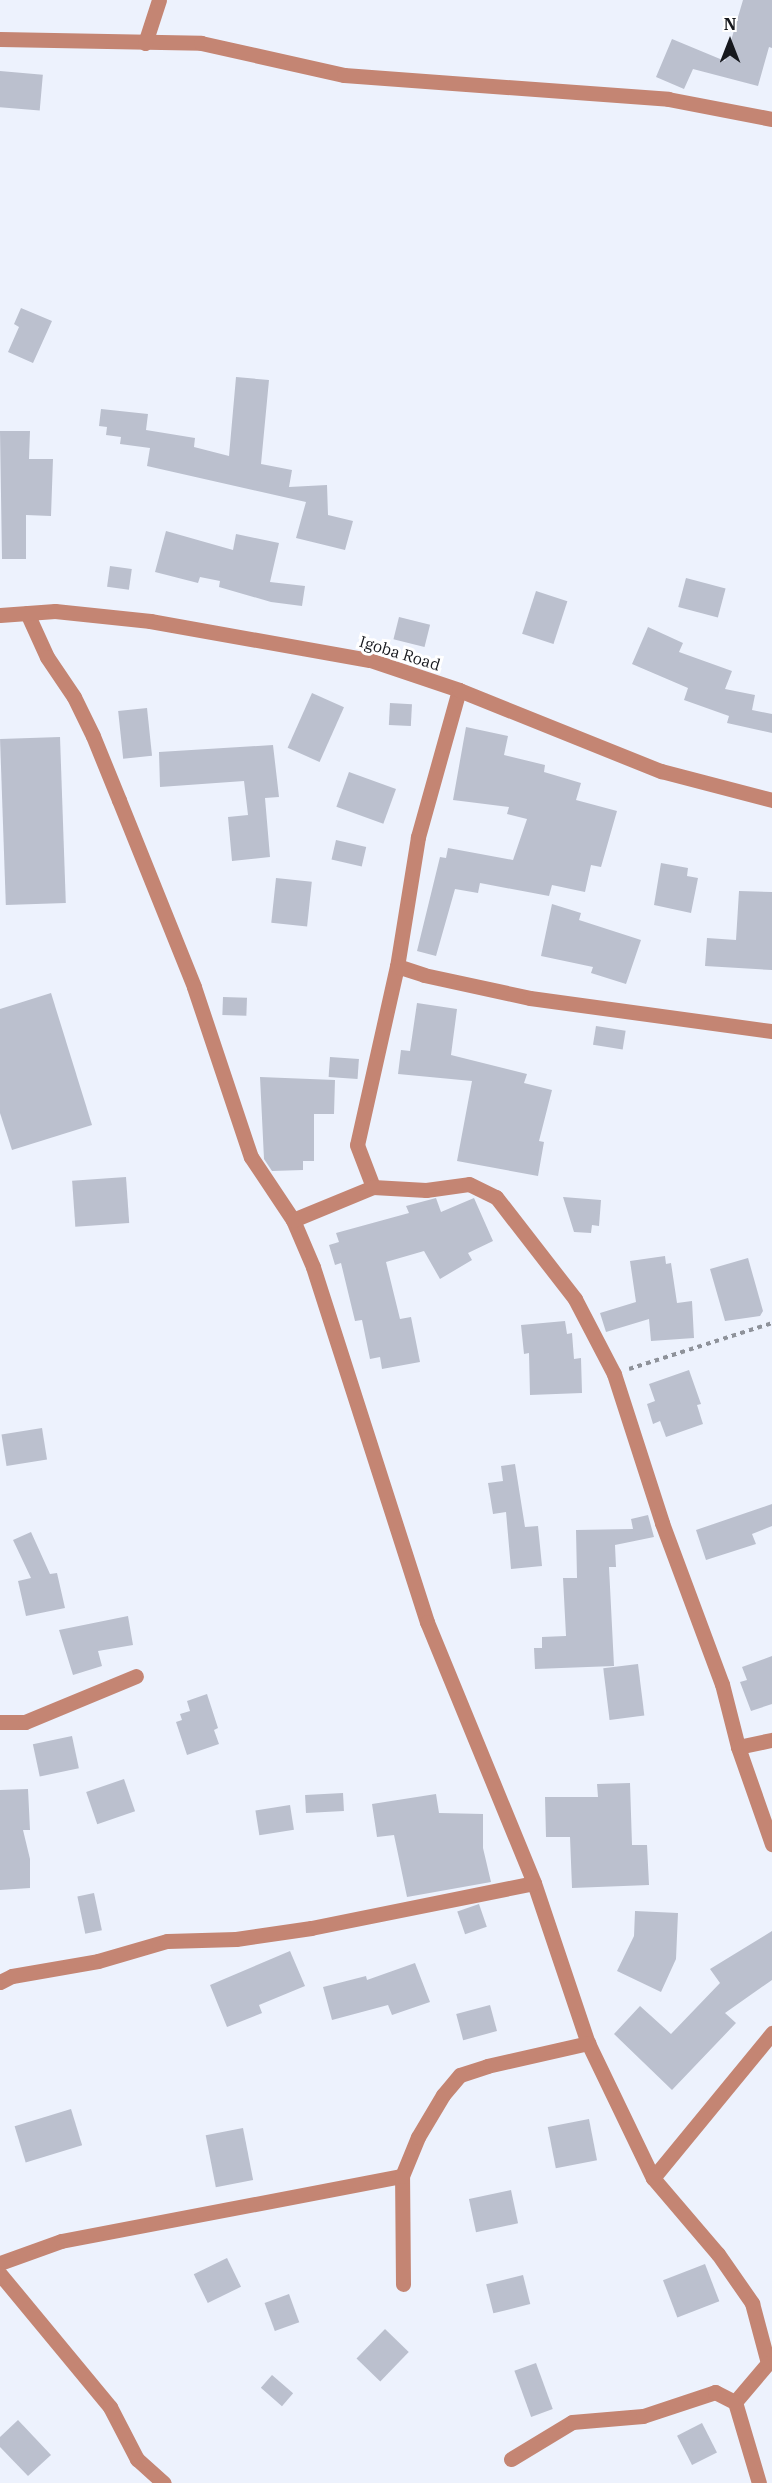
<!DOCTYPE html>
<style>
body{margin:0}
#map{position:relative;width:772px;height:2483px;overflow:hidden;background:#edf2fd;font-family:"IBM Plex Serif",serif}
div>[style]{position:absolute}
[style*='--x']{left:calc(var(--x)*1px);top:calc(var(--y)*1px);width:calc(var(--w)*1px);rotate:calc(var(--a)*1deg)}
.building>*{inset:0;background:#bbc0ce;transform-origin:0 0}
.path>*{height:4px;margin-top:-2px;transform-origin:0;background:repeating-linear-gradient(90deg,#8e929a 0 4.5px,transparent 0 9px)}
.minor>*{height:15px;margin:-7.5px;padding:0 7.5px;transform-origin:7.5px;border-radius:7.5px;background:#c48573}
.tertiary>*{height:15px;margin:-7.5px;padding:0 7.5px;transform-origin:7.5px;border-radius:7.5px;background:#c48573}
span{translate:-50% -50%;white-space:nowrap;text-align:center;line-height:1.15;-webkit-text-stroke:6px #fff;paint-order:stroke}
.street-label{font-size:16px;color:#16181d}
.north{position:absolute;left:700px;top:12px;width:60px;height:60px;-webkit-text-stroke:4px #fff;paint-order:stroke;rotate:0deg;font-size:16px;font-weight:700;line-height:24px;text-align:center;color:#16181d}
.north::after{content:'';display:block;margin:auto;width:21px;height:27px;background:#16181d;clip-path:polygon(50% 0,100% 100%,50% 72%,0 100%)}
</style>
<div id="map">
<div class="building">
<div style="clip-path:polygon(743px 0,772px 0,772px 48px,769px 47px,758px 86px,693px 69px,684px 89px,656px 77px,672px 39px,725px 61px)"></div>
<div style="left:0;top:71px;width:43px;height:36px;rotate:5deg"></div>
<div style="clip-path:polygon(21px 308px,52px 321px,33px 363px,8px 352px,19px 327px,14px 324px)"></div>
<div style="clip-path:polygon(236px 377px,269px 380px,261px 464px,292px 470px,289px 487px,327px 485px,328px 515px,353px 521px,345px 550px,296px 538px,306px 502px,147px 466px,150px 448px,120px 444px,121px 437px,106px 435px,107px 427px,99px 426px,101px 409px,148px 414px,146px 430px,195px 438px,194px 447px,229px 456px)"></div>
<div style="clip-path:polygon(0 431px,30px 431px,29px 459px,53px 459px,51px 516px,26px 515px,26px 559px,2px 559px)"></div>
<div style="clip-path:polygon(166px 531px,233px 550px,236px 534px,279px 543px,270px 582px,305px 586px,302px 606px,271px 602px,219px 587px,220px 581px,200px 577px,198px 583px,155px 572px)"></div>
<div style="left:110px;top:566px;width:22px;height:21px;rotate:8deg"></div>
<div style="left:686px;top:578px;width:41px;height:30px;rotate:15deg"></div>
<div style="left:536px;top:591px;width:33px;height:45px;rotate:18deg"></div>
<div style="left:399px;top:617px;width:32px;height:23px;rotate:14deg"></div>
<div style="clip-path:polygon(648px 627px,683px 643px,679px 652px,732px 671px,725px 689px,755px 695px,752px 710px,772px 714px,772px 733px,727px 723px,729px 716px,684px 700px,688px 688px,632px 664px)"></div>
<div style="left:312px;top:693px;width:35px;height:60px;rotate:24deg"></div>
<div style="left:390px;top:703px;width:22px;height:22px;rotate:3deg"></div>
<div style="left:147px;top:708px;width:48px;height:29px;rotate:84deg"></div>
<div style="clip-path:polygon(466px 727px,508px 736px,504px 755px,545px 765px,544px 772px,581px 783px,576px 800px,617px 811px,601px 867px,591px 865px,585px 892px,552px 885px,549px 896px,480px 883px,478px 893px,455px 889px,436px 956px,417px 951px,440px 857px,446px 858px,448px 848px,513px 860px,527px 819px,507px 814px,509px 807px,453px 800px)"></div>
<div style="left:60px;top:737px;width:166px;height:60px;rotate:88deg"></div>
<div style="clip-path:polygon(273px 745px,279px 797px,265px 798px,270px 857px,232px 861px,228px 817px,248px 815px,244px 781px,160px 787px,159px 752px)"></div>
<div style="left:349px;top:772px;width:50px;height:37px;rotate:20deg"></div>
<div style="left:336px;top:840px;width:31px;height:20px;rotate:13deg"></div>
<div style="clip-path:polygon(661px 863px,688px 868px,687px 876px,698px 878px,691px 913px,654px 905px)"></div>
<div style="left:276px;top:878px;width:36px;height:45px;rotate:6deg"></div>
<div style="clip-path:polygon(739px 891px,772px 892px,772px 970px,705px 966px,707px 938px,736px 940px)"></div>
<div style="clip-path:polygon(552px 904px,581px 913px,579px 920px,641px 940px,626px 984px,591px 973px,593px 967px,541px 956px)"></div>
<div style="clip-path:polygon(51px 993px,92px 1125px,12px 1150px,0 1113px,0 1009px)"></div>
<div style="left:223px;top:997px;width:24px;height:18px;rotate:2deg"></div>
<div style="clip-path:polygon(417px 1003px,457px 1009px,451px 1055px,527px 1074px,524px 1083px,552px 1090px,539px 1141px,544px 1142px,538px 1176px,457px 1161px,472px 1081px,398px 1074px,401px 1050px,410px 1051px)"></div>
<div style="left:596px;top:1026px;width:30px;height:19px;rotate:9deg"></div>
<div style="left:330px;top:1057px;width:29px;height:20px;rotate:4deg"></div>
<div style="clip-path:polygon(260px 1077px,335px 1080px,334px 1114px,314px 1114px,314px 1161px,303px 1161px,303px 1170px,272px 1171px,264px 1159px)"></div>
<div style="left:126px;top:1177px;width:46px;height:54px;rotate:86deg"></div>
<div style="clip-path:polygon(563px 1197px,601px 1200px,599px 1226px,592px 1225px,591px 1233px,574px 1232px)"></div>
<div style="clip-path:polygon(436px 1198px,441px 1212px,474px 1198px,493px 1241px,468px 1253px,472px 1260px,440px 1279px,424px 1251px,386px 1262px,400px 1319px,411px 1317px,420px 1362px,382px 1369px,380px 1357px,370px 1359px,362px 1320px,355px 1321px,341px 1263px,335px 1265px,329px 1245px,339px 1242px,336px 1233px,409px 1213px,406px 1206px)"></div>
<div style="clip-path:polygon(665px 1256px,666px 1264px,671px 1263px,677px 1303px,692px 1301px,694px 1338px,651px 1341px,649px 1319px,606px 1332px,600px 1313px,636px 1302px,630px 1261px)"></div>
<div style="clip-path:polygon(748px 1258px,763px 1311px,760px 1316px,725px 1321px,710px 1269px)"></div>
<div style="clip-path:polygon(565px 1321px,567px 1334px,572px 1333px,574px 1359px,581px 1358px,582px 1393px,530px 1395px,529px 1353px,524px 1354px,521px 1325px)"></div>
<div style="clip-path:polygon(689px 1370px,701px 1404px,697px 1405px,703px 1424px,666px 1437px,660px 1421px,653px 1424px,647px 1404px,655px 1401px,649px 1384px)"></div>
<div style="left:42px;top:1428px;width:32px;height:41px;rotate:81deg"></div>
<div style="clip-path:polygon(515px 1464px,525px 1527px,538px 1526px,542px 1566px,511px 1569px,506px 1512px,493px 1514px,488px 1483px,503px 1481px,501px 1466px)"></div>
<div style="clip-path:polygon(772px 1504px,772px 1526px,752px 1534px,756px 1544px,706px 1560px,696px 1530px)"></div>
<div style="clip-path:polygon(648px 1515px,654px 1537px,615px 1545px,616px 1567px,609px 1567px,614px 1666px,535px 1669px,534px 1648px,542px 1648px,542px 1637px,566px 1636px,563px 1578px,577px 1578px,576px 1530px,633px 1529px,631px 1519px)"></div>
<div style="clip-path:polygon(31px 1532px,50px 1574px,57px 1573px,65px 1608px,26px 1616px,18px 1581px,31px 1578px,13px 1540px)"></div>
<div style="clip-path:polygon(128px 1616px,133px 1645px,98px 1651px,102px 1666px,73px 1675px,59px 1630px)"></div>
<div style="clip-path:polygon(772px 1656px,772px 1704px,751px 1711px,740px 1682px,747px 1680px,742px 1667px)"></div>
<div style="left:638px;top:1664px;width:52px;height:35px;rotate:83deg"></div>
<div style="clip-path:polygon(207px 1694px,218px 1728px,214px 1730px,219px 1744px,187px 1755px,176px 1722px,182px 1720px,180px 1714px,190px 1711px,187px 1701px)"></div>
<div style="left:72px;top:1736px;width:33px;height:40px;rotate:78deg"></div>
<div style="left:124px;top:1779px;width:34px;height:40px;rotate:71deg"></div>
<div style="clip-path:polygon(630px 1783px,632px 1845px,647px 1845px,649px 1885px,572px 1888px,570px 1837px,546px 1837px,545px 1797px,598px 1797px,597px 1784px)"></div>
<div style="clip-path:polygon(28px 1789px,30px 1830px,23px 1830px,30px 1859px,30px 1888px,0 1890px,0 1790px)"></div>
<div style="left:343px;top:1793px;width:18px;height:38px;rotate:87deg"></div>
<div style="clip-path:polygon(436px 1794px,439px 1813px,483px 1814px,483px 1848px,491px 1882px,407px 1897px,394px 1835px,377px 1837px,372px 1804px)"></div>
<div style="left:290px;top:1805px;width:25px;height:35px;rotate:81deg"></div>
<div style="left:94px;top:1893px;width:38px;height:17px;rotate:78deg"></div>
<div style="left:479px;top:1904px;width:24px;height:23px;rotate:71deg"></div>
<div style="clip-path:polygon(635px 1911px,678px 1913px,676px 1959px,661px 1992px,617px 1971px,634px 1936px)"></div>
<div style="clip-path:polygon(772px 1931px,772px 1980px,725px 2013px,736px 2023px,672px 2090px,614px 2034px,640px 2006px,671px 2034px,720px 1983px,710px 1969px)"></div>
<div style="clip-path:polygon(290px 1951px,305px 1986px,259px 2005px,262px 2013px,227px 2027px,210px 1985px)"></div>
<div style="clip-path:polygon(415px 1963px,430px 2002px,392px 2015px,388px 2005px,332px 2020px,323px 1987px,366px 1976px,367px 1980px)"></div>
<div style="left:490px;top:2005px;width:27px;height:35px;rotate:75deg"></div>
<div style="left:71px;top:2109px;width:38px;height:59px;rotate:73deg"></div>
<div style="left:589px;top:2119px;width:42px;height:42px;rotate:79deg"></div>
<div style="left:243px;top:2128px;width:53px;height:38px;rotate:79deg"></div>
<div style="left:511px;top:2190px;width:34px;height:43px;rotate:78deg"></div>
<div style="left:227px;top:2258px;width:32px;height:37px;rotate:64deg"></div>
<div style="left:705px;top:2264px;width:40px;height:45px;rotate:69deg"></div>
<div style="left:523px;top:2275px;width:30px;height:38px;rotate:76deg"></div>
<div style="left:289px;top:2294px;width:30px;height:26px;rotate:70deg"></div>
<div style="left:385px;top:2329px;width:33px;height:41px;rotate:44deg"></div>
<div style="left:536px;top:2363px;width:49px;height:23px;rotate:70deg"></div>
<div style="left:272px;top:2375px;width:28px;height:17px;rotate:41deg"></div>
<div style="clip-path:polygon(18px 2420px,51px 2455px,28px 2476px,0 2447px,0 2437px)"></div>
<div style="left:702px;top:2423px;width:33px;height:28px;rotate:63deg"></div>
</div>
<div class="path">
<div style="--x:629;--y:1369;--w:150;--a:-17.8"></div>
</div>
<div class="minor">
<div style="--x:0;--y:39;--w:201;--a:1.1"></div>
<div style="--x:201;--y:43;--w:147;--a:12.6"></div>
<div style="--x:344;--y:75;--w:325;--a:4.2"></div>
<div style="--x:668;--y:99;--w:106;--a:10.9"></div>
<div style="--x:145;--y:43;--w:45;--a:-72"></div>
<div style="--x:27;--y:613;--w:48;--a:65.6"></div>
<div style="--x:47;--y:657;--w:48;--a:56"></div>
<div style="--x:74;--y:697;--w:43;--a:64"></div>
<div style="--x:93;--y:736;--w:69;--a:67.9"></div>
<div style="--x:119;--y:800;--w:201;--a:68.1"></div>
<div style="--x:194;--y:987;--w:179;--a:71.5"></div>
<div style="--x:251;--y:1157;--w:76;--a:56.3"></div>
<div style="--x:293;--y:1220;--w:51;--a:66.9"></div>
<div style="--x:313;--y:1267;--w:373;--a:72.2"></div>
<div style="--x:427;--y:1622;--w:282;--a:67.7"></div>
<div style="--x:534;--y:1883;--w:169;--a:71.4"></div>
<div style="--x:588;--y:2043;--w:150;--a:64.3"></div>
<div style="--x:653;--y:2178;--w:100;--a:49.5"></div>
<div style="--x:718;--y:2254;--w:60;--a:55.2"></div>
<div style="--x:752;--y:2303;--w:62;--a:75.1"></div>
<div style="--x:768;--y:2363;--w:51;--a:130.2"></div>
<div style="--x:459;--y:690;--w:153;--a:105.6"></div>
<div style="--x:418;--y:837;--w:131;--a:99.2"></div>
<div style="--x:397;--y:966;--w:183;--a:102.6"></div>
<div style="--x:357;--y:1145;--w:45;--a:69.1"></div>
<div style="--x:373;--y:1187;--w:53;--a:3.2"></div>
<div style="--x:426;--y:1190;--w:43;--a:-7.9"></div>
<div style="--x:469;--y:1184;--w:30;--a:26"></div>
<div style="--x:496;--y:1197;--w:129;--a:52.2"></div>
<div style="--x:575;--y:1299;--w:85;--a:62.5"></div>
<div style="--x:614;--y:1374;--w:157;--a:72.1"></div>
<div style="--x:662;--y:1523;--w:172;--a:69.6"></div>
<div style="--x:722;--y:1684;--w:65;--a:75.7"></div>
<div style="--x:738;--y:1747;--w:103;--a:70.7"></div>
<div style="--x:397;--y:966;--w:28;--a:18"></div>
<div style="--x:424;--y:975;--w:108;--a:12.2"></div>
<div style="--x:530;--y:998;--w:244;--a:7.8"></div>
<div style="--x:293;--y:1220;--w:87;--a:-22.4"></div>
<div style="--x:0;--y:1722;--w:25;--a:0"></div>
<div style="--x:25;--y:1722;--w:120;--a:-22.5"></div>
<div style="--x:738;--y:1747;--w:35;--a:-12"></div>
<div style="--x:0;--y:1982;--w:13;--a:-27"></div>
<div style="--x:12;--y:1976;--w:87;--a:-9.9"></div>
<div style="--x:98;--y:1961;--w:72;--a:-16.2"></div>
<div style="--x:167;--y:1941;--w:69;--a:-1.7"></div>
<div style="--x:236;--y:1939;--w:76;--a:-8.3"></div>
<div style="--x:311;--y:1928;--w:227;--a:-11.4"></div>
<div style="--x:653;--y:2178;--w:188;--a:-50.6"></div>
<div style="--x:0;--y:2263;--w:65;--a:-19.8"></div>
<div style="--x:61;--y:2241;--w:347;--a:-10.8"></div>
<div style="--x:0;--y:2274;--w:173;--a:50.4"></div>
<div style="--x:110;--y:2407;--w:59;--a:62.6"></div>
<div style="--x:137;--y:2459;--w:36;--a:42"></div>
<div style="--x:403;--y:2284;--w:108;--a:-90.5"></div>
<div style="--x:402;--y:2176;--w:42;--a:-67.7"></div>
<div style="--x:418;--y:2137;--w:49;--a:-59.2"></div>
<div style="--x:443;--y:2095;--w:26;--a:-50"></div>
<div style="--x:460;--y:2075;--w:28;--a:-18"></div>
<div style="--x:487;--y:2066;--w:104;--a:-12.8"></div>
<div style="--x:511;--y:2459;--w:71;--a:-31.2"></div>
<div style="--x:572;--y:2422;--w:71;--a:-4.8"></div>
<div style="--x:643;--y:2416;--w:76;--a:-18.4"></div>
<div style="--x:715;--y:2392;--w:22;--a:27"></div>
<div style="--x:735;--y:2402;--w:84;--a:73.5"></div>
</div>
<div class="tertiary">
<div style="--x:0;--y:615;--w:55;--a:-4.2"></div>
<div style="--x:55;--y:611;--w:96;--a:6"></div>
<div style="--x:150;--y:621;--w:223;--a:10.1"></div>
<div style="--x:370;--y:660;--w:94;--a:18.6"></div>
<div style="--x:459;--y:690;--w:218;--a:21.9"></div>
<div style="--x:661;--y:771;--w:115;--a:14.6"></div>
</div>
<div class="street-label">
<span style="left:400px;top:653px;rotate:17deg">Igoba Road</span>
</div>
<div class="north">N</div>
</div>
